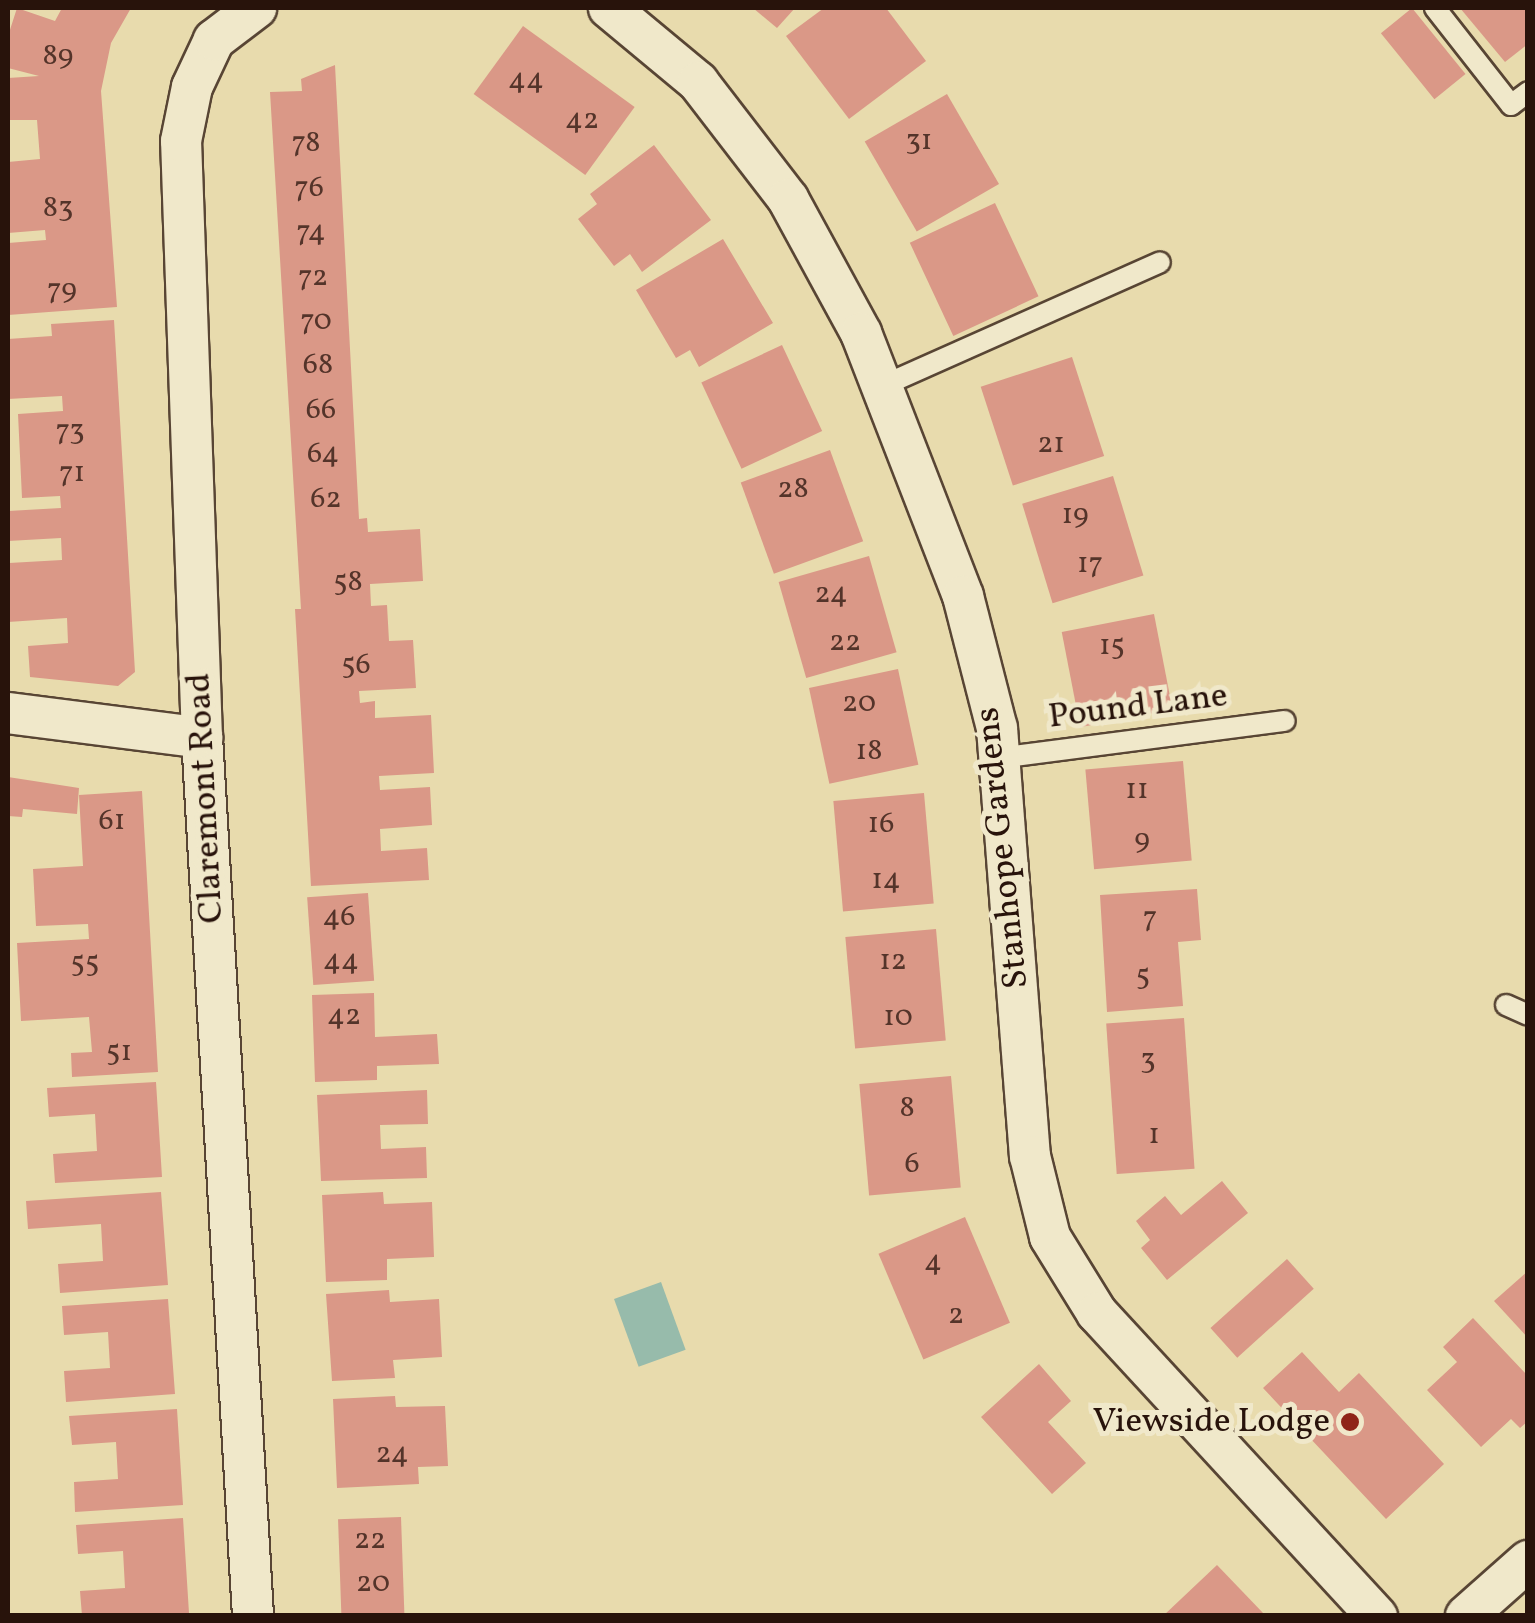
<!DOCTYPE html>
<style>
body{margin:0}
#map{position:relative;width:1535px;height:1623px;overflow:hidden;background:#e8dbad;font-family:Vollkorn,serif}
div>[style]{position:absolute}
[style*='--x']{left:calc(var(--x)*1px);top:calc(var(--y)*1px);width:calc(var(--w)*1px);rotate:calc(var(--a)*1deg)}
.water>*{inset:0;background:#97bbab;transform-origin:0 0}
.building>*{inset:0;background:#da9887;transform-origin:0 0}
.roads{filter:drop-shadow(2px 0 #584534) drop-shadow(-2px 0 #584534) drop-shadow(0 2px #584534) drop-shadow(0 -2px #584534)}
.service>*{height:20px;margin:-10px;padding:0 10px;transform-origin:10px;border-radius:10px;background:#f0e8ca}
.minor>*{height:40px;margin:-20px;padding:0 20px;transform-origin:20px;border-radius:20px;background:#f0e8ca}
.dots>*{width:28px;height:28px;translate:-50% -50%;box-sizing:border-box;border:5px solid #f0e8ca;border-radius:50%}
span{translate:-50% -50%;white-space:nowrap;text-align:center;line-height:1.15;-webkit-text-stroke:10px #f0e8ca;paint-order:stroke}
.number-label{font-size:30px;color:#54342a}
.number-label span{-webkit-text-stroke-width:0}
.street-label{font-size:35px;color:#28130b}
.poi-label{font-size:35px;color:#28130b}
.right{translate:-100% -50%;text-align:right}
.frame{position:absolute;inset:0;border:10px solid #28130b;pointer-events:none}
</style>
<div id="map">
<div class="water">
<div style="left:661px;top:1282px;width:72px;height:50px;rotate:70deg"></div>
</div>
<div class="building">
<div style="clip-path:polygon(17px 8px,55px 21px,62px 8px,131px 8px,111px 43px,101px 91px,117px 307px,8px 315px,8px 243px,46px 240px,45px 230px,8px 233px,8px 162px,40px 159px,37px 120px,8px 120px,8px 78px,39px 76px,8px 68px,8px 36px)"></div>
<div style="clip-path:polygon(753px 8px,795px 8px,777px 28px)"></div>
<div style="clip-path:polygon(824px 8px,886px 8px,926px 61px,849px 119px,786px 36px)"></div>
<div style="left:1412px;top:8px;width:85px;height:40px;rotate:51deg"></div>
<div style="clip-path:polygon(1460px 8px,1528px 8px,1528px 44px,1505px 62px)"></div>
<div style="left:523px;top:26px;width:138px;height:84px;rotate:36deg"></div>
<div style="clip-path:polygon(335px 65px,359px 519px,367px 518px,368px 532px,420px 529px,423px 581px,370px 584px,371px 606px,387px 605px,389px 641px,413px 640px,416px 688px,359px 691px,360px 703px,375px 701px,375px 718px,431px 715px,434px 773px,379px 776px,380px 790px,430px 787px,432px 825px,380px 829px,381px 851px,427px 848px,429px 880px,311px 886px,295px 609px,301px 609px,270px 92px,302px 91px,301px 79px)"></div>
<div style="left:947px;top:94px;width:104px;height:95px;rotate:60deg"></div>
<div style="clip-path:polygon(654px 145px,711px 220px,642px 272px,630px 254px,614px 266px,578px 219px,597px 204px,590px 194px)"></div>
<div style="left:995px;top:203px;width:103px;height:94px;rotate:65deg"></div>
<div style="clip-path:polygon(723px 239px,773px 323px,699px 367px,690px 350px,676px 358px,636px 290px)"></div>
<div style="clip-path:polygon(114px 320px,135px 672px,118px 686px,30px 677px,28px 646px,68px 643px,67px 618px,8px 622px,9px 563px,62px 560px,61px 538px,8px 541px,8px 511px,61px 508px,60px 496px,22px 498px,18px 414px,63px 411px,62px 396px,8px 399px,8px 339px,52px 336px,51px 324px)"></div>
<div style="left:782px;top:345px;width:95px;height:89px;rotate:65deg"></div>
<div style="left:1072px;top:357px;width:104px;height:96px;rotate:72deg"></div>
<div style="left:830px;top:450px;width:97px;height:95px;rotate:70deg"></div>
<div style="left:1113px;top:476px;width:104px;height:95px;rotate:73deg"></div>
<div style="left:869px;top:556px;width:100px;height:94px;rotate:74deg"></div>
<div style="left:1154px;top:614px;width:97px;height:94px;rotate:79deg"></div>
<div style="left:898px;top:669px;width:98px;height:91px;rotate:78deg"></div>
<div style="left:1183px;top:761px;width:100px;height:98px;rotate:85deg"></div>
<div style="clip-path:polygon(8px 777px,79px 788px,77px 814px,23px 809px,22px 817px,8px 816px)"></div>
<div style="clip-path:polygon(142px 791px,158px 1072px,72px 1077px,71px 1053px,92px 1052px,89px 1017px,21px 1021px,17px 943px,89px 939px,88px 924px,36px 926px,33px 869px,83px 866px,79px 795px)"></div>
<div style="left:924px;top:793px;width:111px;height:91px;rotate:85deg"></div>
<div style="clip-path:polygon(1197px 889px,1201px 940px,1178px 942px,1183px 1006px,1107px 1012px,1100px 895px)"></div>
<div style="left:368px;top:893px;width:88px;height:61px;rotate:86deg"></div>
<div style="left:936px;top:929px;width:112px;height:91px;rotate:85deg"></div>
<div style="clip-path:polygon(374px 993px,375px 1037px,437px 1034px,439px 1064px,377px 1066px,377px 1080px,315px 1082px,312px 995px)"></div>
<div style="left:1184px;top:1018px;width:151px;height:78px;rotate:86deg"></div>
<div style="left:951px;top:1076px;width:112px;height:92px;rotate:85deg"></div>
<div style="clip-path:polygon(156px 1082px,162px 1177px,55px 1183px,53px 1154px,97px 1151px,95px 1114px,49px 1117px,47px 1088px)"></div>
<div style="clip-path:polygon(427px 1090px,428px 1124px,380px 1125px,381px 1149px,426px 1147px,427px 1178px,321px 1181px,317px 1095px)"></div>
<div style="clip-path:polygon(1222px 1181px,1248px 1213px,1167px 1280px,1141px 1248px,1150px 1240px,1136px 1221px,1165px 1196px,1181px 1215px)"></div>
<div style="clip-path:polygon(161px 1192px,168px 1285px,60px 1293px,58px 1264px,103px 1261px,101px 1224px,28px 1229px,26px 1201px)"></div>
<div style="clip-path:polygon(383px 1192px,384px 1204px,432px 1202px,434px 1257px,387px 1259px,387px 1280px,326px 1282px,322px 1195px)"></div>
<div style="left:965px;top:1217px;width:115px;height:94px;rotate:67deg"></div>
<div style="left:1287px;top:1259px;width:40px;height:103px;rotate:48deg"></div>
<div style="clip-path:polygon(1528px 1271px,1528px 1338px,1494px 1301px)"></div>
<div style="clip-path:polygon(389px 1290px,390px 1302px,439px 1299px,442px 1357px,393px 1360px,395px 1378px,332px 1381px,326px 1294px)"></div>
<div style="clip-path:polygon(168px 1299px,175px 1394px,66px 1402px,64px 1371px,110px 1368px,108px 1332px,64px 1335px,62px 1306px)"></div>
<div style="clip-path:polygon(1473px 1318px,1528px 1376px,1528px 1421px,1520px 1428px,1511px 1419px,1481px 1447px,1427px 1390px,1457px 1362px,1443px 1347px)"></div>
<div style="clip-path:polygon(1302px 1352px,1339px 1392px,1359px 1373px,1444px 1464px,1386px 1519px,1263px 1388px)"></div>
<div style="clip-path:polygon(1039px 1364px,1071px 1401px,1048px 1422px,1086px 1463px,1052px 1494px,981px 1417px)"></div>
<div style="clip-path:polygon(395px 1396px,396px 1407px,445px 1406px,448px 1466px,418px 1467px,419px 1484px,337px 1488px,333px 1399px)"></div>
<div style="clip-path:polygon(177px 1409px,183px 1505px,75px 1512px,74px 1482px,118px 1479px,116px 1442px,72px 1445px,69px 1416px)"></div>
<div style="left:401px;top:1517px;width:99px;height:63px;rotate:88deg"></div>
<div style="clip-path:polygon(183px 1518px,189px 1613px,82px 1616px,80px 1591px,125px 1588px,123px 1551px,78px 1554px,76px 1525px)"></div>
<div style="clip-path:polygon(1217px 1565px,1264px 1614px,1163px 1616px)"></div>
</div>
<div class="roads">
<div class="service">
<div style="--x:1435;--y:8;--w:123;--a:51.9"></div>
<div style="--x:1511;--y:105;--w:21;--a:-37"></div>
<div style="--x:882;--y:386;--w:304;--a:-24"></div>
<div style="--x:999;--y:758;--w:288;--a:-7.4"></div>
<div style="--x:1506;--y:1005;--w:24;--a:24"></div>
</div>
<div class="minor">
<div style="--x:609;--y:8;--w:116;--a:39.7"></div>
<div style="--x:698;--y:82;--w:148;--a:52.4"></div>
<div style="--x:788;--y:199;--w:153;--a:61.4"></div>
<div style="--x:861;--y:333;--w:282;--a:68.8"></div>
<div style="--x:963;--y:596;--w:136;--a:75.6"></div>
<div style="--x:997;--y:728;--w:429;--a:85.6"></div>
<div style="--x:1030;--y:1156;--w:83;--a:76.1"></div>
<div style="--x:1050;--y:1237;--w:89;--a:58.3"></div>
<div style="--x:1097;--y:1313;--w:413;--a:47.3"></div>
<div style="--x:8;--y:713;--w:196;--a:7.3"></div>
<div style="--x:253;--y:1616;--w:879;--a:-93.32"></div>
<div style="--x:202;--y:738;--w:597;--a:-92.01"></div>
<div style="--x:181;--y:141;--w:55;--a:-78.5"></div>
<div style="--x:192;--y:87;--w:52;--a:-64.9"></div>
<div style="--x:214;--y:40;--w:53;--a:-37.3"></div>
<div style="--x:1466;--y:1616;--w:83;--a:-41.6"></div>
</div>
</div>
<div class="dots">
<div style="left:1350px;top:1422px;background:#8f2418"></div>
</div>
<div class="number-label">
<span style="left:58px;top:56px">89</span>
<span style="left:526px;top:80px">44</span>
<span style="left:582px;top:120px">42</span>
<span style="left:919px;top:141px">31</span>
<span style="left:306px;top:143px">78</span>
<span style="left:309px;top:188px">76</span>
<span style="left:58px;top:208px">83</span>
<span style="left:311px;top:232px">74</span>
<span style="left:313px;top:277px">72</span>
<span style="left:62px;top:290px">79</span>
<span style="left:316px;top:321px">70</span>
<span style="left:318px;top:365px">68</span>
<span style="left:321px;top:410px">66</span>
<span style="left:70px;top:431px">73</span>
<span style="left:1051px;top:444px">21</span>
<span style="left:323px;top:454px">64</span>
<span style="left:72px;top:473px">71</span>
<span style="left:793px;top:489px">28</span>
<span style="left:326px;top:499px">62</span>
<span style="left:1075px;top:515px">19</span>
<span style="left:1090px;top:564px">17</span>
<span style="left:348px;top:582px">58</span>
<span style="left:831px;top:594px">24</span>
<span style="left:845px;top:642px">22</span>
<span style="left:1112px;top:646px">15</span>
<span style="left:356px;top:665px">56</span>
<span style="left:859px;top:703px">20</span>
<span style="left:869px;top:751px">18</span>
<span style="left:1137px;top:790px">11</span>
<span style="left:112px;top:821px">61</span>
<span style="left:881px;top:824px">16</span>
<span style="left:1142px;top:840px">9</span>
<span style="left:886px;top:880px">14</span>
<span style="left:339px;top:917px">46</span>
<span style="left:1150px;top:918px">7</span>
<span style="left:341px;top:961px">44</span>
<span style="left:893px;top:961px">12</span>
<span style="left:85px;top:963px">55</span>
<span style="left:1143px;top:976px">5</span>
<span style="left:344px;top:1016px">42</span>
<span style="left:898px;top:1017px">10</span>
<span style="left:119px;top:1052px">51</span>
<span style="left:1148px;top:1060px">3</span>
<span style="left:907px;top:1108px">8</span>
<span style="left:1154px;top:1135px">1</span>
<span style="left:912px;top:1164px">6</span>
<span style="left:933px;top:1262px">4</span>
<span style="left:956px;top:1315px">2</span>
<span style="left:392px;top:1454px">24</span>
<span style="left:370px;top:1540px">22</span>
<span style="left:373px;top:1583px">20</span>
</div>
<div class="street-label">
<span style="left:1138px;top:707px;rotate:-7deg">Pound Lane</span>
<span style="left:206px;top:798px;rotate:-93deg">Claremont Road</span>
<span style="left:1003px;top:848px;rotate:-96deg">Stanhope Gardens</span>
</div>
<div class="poi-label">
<span class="right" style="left:1330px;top:1422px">Viewside Lodge</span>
</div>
<div class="frame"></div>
</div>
